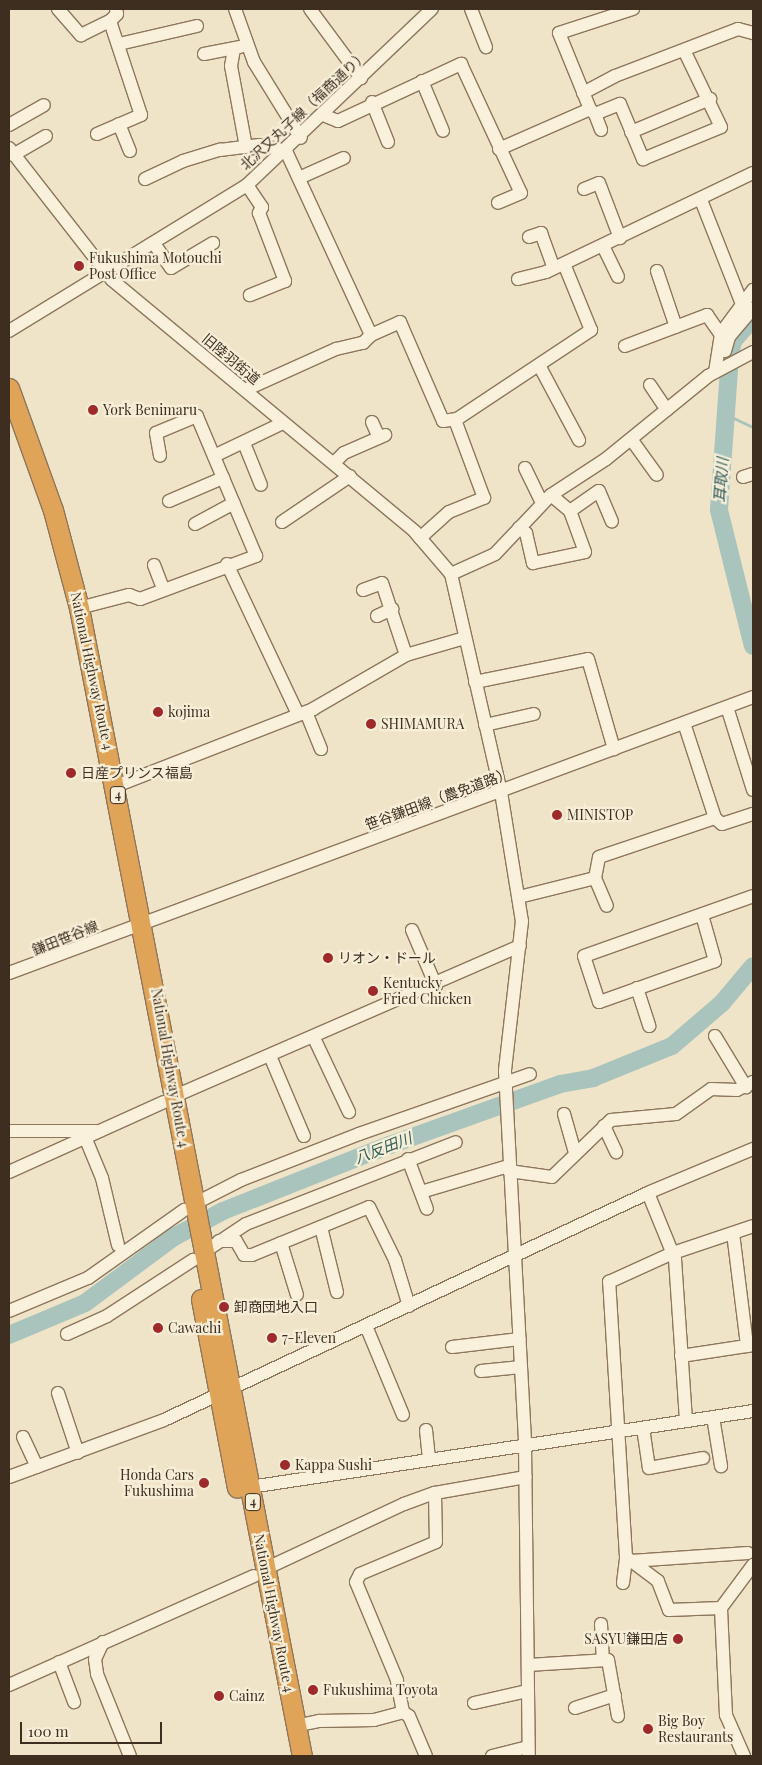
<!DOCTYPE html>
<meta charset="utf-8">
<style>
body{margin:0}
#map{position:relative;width:762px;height:1765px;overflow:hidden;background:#f0e4c8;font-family:"Playfair Display","Noto Sans JP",serif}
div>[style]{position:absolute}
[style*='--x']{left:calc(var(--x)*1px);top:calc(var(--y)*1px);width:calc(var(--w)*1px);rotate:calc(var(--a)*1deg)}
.stream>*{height:3px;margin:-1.5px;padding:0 1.5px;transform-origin:1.5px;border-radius:1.5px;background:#a9c4bc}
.river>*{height:18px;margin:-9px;padding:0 9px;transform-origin:9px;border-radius:9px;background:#a9c4bc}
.roads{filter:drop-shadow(1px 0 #8d765c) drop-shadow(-1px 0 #8d765c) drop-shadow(0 1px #8d765c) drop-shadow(0 -1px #8d765c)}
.minor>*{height:12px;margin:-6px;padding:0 6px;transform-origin:6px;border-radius:6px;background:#faf1dc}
.highway>*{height:19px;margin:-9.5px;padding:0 9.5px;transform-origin:9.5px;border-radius:9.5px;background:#e0a458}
.dots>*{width:14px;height:14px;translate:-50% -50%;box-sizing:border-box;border:2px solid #f7eed8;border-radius:50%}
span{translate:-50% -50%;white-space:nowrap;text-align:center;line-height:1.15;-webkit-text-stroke:4.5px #f7eed8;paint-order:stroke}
.shield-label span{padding:1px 4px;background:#f7eed8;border:1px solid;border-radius:4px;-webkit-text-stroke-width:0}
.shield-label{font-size:12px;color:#3d2e20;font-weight:700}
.street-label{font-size:14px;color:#3d2e20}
.poi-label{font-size:14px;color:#3d2e20}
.left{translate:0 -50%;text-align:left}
.right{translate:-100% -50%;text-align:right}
.water-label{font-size:15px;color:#2f5d5a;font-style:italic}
.frame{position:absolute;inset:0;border:10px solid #3d2e20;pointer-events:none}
.scale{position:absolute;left:20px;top:1722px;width:142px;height:22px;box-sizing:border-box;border:2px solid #3d2e20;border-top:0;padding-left:6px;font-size:15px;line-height:18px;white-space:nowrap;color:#3d2e20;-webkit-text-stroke:4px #f7eed8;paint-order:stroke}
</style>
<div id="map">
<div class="stream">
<div style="--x:727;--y:415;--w:29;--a:25"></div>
</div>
<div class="river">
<div style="--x:753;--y:318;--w:30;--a:131"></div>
<div style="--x:733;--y:341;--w:15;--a:101"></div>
<div style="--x:730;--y:356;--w:154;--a:94.1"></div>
<div style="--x:719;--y:510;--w:140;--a:76"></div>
<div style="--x:9;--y:1335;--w:82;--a:-22.8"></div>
<div style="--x:85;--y:1303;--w:111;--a:-36.6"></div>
<div style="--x:174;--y:1237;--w:55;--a:-28"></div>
<div style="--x:223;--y:1211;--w:180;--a:-21.6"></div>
<div style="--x:390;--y:1145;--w:181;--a:-19.7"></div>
<div style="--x:560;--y:1084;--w:34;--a:-10"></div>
<div style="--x:593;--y:1078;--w:85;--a:-22.1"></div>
<div style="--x:672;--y:1046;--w:66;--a:-40.7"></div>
<div style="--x:722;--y:1003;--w:48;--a:-50"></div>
</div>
<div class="roads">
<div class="minor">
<div style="--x:58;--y:9;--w:35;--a:49"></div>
<div style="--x:81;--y:35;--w:32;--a:-26"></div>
<div style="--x:110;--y:21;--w:10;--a:-45"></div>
<div style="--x:117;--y:14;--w:5;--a:-101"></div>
<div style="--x:235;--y:9;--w:56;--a:70.3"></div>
<div style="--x:254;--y:62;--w:89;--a:58.3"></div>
<div style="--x:310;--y:9;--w:86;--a:53.5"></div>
<div style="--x:471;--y:9;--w:41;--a:68.5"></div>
<div style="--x:119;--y:44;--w:80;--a:-13"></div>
<div style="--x:234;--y:49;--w:17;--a:100"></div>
<div style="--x:231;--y:66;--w:82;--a:79.5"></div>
<div style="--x:204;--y:54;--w:37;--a:-11"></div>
<div style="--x:422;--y:81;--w:54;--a:67.2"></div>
<div style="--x:583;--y:93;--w:36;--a:-28"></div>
<div style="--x:615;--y:76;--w:132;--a:-20.9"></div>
<div style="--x:738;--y:29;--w:16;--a:15"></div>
<div style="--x:372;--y:102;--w:43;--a:68.2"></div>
<div style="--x:590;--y:109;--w:7;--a:45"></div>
<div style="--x:595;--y:114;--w:27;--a:-22"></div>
<div style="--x:620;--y:104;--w:60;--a:67.3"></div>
<div style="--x:643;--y:159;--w:84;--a:-22.3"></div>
<div style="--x:721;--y:127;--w:85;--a:-115.7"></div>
<div style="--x:595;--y:114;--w:17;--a:69"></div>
<div style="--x:323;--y:115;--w:16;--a:22"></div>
<div style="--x:338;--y:121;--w:136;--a:-24.9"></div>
<div style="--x:461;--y:64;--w:142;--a:65.1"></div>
<div style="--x:521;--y:193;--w:25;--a:157"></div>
<div style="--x:119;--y:124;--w:29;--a:68"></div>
<div style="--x:9;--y:125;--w:40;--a:-29.7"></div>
<div style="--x:631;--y:132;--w:86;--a:-22.7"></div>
<div style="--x:97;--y:134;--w:48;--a:-23.4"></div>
<div style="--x:141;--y:115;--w:99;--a:-108.3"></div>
<div style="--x:9;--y:148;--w:167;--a:52"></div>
<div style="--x:112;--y:280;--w:394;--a:39.7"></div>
<div style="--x:415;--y:532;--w:55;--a:49.4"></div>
<div style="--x:451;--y:574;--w:224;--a:77.1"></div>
<div style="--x:501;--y:792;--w:131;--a:80.8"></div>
<div style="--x:522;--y:921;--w:151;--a:96.5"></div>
<div style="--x:505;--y:1071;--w:375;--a:86.9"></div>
<div style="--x:525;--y:1445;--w:311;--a:89.3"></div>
<div style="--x:499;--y:149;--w:99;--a:-23.7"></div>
<div style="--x:590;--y:109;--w:82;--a:-112.2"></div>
<div style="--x:559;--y:33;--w:78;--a:-18"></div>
<div style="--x:13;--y:155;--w:38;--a:-30"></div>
<div style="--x:299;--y:178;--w:49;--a:-24"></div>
<div style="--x:145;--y:179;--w:42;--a:-25.3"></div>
<div style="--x:183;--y:161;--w:39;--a:-17"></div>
<div style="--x:220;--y:150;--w:40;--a:-7.1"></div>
<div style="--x:260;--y:145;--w:27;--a:13"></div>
<div style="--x:286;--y:151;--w:203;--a:65.2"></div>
<div style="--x:371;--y:335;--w:32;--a:-24"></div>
<div style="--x:400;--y:322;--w:108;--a:66.5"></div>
<div style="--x:443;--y:421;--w:14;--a:-8"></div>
<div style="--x:457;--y:419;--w:161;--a:-33.6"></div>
<div style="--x:591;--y:330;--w:71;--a:-112.2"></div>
<div style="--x:247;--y:185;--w:27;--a:56"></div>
<div style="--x:262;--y:207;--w:7;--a:117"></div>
<div style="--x:259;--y:213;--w:73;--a:69.1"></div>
<div style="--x:285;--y:281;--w:38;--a:158"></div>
<div style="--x:584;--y:189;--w:16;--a:-22"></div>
<div style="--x:599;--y:183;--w:59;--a:69.1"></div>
<div style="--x:701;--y:200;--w:112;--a:68.5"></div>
<div style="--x:529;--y:237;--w:13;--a:-18"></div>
<div style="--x:541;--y:233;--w:37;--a:70"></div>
<div style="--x:155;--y:245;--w:28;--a:55"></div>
<div style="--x:171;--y:268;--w:49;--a:-30.8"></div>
<div style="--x:603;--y:246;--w:34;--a:64"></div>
<div style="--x:657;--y:271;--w:59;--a:71.3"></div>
<div style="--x:518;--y:279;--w:29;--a:-14"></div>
<div style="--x:546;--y:272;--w:229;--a:-25.6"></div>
<div style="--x:9;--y:331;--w:279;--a:-31.5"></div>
<div style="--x:247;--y:185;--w:255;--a:-43.6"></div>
<div style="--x:625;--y:346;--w:88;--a:-20.7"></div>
<div style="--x:707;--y:315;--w:24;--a:55"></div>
<div style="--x:725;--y:351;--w:15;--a:-74"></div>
<div style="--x:729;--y:337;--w:38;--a:-50"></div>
<div style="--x:540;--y:367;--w:83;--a:61.9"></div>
<div style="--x:715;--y:372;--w:39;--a:-81"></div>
<div style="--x:721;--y:333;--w:54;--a:-53.3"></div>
<div style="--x:650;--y:385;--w:30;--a:56"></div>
<div style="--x:245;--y:390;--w:100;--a:-24.3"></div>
<div style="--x:336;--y:349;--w:28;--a:-13"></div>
<div style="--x:363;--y:343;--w:11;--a:-45"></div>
<div style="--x:372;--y:422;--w:17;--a:66"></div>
<div style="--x:631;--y:439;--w:44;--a:54.2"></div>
<div style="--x:244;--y:443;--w:45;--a:68"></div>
<div style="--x:214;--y:456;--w:76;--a:-25.6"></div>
<div style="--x:334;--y:463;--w:14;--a:-45"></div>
<div style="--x:344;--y:453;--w:45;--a:-23.7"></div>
<div style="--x:525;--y:468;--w:39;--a:64"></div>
<div style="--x:743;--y:477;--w:10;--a:-17"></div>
<div style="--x:169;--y:501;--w:59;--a:-23.1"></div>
<div style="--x:570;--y:511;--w:35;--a:-35"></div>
<div style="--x:599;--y:491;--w:33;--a:67"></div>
<div style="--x:282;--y:522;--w:82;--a:-34.1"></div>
<div style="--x:195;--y:524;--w:44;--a:-28.3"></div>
<div style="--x:519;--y:528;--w:9;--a:36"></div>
<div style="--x:526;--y:533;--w:31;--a:77"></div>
<div style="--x:533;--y:563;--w:53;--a:-11.9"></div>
<div style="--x:585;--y:552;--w:44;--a:-110.1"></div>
<div style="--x:570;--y:511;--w:25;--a:-140"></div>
<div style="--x:420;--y:538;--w:39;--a:-42"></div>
<div style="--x:449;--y:512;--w:38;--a:-22"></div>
<div style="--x:484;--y:498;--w:83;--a:-110.4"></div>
<div style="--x:227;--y:564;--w:166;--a:64.7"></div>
<div style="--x:154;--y:565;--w:26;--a:69"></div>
<div style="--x:451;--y:574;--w:48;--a:-24.4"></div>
<div style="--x:495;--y:554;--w:81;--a:-46.5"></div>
<div style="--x:551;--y:495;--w:66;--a:-33.2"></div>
<div style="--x:606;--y:459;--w:132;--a:-39.1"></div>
<div style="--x:708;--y:376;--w:51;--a:-28.1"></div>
<div style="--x:363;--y:590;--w:20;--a:-20"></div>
<div style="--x:382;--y:583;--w:76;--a:71.6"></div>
<div style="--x:79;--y:608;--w:52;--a:-14.6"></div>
<div style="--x:129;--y:595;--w:12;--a:20"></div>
<div style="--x:140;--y:599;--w:124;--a:-20.3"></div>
<div style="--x:256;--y:556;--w:152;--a:-112.9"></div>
<div style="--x:197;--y:416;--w:44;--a:157.5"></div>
<div style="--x:156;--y:433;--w:23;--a:80"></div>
<div style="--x:377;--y:616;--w:17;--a:-25"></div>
<div style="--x:475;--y:682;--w:115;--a:-11.5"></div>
<div style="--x:588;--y:659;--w:94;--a:73.9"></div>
<div style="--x:727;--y:707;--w:87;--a:72.6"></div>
<div style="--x:306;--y:712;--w:40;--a:68"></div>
<div style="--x:684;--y:723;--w:100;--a:71.9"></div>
<div style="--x:715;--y:818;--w:9;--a:41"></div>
<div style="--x:722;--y:824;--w:33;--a:-18"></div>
<div style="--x:485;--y:725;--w:50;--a:-12.7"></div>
<div style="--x:116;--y:786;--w:212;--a:-21.3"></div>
<div style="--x:313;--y:709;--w:108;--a:-30.1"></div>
<div style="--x:406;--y:655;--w:61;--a:-16.1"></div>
<div style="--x:595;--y:878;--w:30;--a:67"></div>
<div style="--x:519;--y:897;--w:78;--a:-14"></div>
<div style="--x:595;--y:878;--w:21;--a:-79"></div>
<div style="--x:599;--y:857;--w:122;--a:-18.6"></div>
<div style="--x:702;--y:915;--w:48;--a:74.2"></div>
<div style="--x:715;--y:961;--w:123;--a:160.5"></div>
<div style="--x:599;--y:1002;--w:48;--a:-108.1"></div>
<div style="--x:584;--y:956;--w:179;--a:-19.5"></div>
<div style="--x:412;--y:930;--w:61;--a:66.8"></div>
<div style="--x:9;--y:973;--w:794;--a:-20.35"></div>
<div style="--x:637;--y:988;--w:40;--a:72"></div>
<div style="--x:715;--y:1036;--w:60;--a:58.7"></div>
<div style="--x:314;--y:1038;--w:82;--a:64.7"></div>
<div style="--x:270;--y:1056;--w:87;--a:67"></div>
<div style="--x:175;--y:1096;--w:376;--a:-23.5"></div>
<div style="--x:564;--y:1114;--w:41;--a:74.2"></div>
<div style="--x:604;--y:1126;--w:29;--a:65"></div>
<div style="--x:9;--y:1131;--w:87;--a:0"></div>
<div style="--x:85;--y:1137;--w:44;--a:67.5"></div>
<div style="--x:102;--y:1178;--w:69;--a:76.6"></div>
<div style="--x:408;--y:1159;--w:53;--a:69.2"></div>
<div style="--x:509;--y:1171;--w:43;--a:7.9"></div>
<div style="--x:552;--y:1177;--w:82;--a:-44"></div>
<div style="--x:611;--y:1120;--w:65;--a:-5.3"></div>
<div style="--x:676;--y:1114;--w:43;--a:-35.5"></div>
<div style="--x:711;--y:1089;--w:26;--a:2"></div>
<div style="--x:737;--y:1090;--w:18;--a:-27"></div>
<div style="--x:9;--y:1172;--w:170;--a:-24.3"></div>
<div style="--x:421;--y:1192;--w:92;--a:-16.5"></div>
<div style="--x:648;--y:1193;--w:71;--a:67.8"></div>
<div style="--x:675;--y:1259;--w:162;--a:86.1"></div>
<div style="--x:194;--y:1204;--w:53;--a:-27.1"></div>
<div style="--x:241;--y:1180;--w:127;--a:-21.3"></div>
<div style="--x:359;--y:1134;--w:181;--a:-19.3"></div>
<div style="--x:321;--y:1227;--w:67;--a:76.2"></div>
<div style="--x:733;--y:1233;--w:114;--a:82.9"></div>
<div style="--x:219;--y:1241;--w:17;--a:0"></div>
<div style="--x:236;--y:1241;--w:16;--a:60"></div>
<div style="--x:244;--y:1255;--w:8;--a:0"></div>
<div style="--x:252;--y:1255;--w:126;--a:-22.3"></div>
<div style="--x:369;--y:1207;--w:59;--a:63.9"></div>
<div style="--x:395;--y:1260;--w:48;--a:73.1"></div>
<div style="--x:281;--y:1243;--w:54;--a:72.9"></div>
<div style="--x:204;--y:1252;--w:50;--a:-33.7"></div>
<div style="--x:246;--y:1224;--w:225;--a:-21.3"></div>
<div style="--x:9;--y:1311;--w:86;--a:-22.7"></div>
<div style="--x:88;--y:1278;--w:118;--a:-35.3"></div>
<div style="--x:366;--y:1326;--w:96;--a:67.4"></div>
<div style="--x:67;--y:1334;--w:44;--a:-24.2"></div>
<div style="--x:107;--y:1316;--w:103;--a:-33.1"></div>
<div style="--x:452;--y:1347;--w:68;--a:-6.7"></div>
<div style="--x:681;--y:1356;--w:73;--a:-8.7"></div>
<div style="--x:481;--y:1371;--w:40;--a:-5.7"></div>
<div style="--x:58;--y:1393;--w:63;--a:71.6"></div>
<div style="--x:713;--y:1417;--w:50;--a:80.7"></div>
<div style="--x:643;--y:1428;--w:40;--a:81.5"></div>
<div style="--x:649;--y:1468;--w:55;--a:-10.5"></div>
<div style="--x:426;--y:1430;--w:30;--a:84"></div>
<div style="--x:23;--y:1437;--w:33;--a:65"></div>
<div style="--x:9;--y:1477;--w:165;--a:-20.2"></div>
<div style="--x:164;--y:1420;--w:537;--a:-25.13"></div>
<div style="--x:650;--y:1192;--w:112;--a:-22.7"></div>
<div style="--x:250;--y:1487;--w:509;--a:-8.59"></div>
<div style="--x:631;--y:1561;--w:117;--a:-3.9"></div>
<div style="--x:265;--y:1569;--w:153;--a:-25.1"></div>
<div style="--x:404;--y:1504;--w:33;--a:-20"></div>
<div style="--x:435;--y:1493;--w:92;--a:-10"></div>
<div style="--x:623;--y:1583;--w:26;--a:-83"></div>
<div style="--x:721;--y:1608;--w:52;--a:177.8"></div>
<div style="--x:669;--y:1610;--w:31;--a:-111"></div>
<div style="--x:658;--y:1581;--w:40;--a:-143"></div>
<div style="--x:626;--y:1557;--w:276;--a:-93.5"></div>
<div style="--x:609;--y:1282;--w:70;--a:-24.4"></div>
<div style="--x:673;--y:1253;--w:84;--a:-18.6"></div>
<div style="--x:601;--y:1624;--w:36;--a:87"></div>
<div style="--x:103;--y:1642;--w:19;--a:115"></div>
<div style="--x:95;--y:1659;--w:15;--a:82"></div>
<div style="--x:97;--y:1674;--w:88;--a:68.1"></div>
<div style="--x:59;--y:1662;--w:43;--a:69.4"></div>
<div style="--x:528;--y:1665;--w:80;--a:-3.6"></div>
<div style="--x:608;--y:1660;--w:57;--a:79.9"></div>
<div style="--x:9;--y:1685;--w:268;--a:-24"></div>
<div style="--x:474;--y:1703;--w:54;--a:-12.8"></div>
<div style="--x:575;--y:1708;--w:42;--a:-18"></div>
<div style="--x:403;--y:1712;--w:33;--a:-101"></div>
<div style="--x:397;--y:1680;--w:106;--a:-112.7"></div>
<div style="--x:356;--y:1582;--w:9;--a:-63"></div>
<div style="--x:360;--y:1574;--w:82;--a:-22.8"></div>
<div style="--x:436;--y:1542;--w:49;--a:-91.2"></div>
<div style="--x:295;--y:1726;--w:25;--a:-12"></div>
<div style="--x:319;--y:1721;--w:55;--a:-1"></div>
<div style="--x:374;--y:1720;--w:30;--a:-15"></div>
<div style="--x:403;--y:1712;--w:7;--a:34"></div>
<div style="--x:409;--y:1716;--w:43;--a:67"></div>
<div style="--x:492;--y:1756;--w:37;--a:-14"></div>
<div style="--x:744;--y:1756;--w:45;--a:-113.7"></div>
<div style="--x:726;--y:1715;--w:107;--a:-92.7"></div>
<div style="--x:721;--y:1608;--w:54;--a:-53.3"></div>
</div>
<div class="highway">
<div style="--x:9;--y:388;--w:130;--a:70.2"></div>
<div style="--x:53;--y:510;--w:101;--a:75.1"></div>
<div style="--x:79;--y:608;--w:1169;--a:79.01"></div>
<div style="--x:201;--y:1299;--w:192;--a:79.2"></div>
</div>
</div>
<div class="dots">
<div style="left:79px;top:266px;background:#9e2a2b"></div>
<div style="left:93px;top:410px;background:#9e2a2b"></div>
<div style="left:158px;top:712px;background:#9e2a2b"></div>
<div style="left:371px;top:724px;background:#9e2a2b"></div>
<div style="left:71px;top:773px;background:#9e2a2b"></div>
<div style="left:557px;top:815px;background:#9e2a2b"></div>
<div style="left:328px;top:958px;background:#9e2a2b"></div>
<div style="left:373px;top:991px;background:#9e2a2b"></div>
<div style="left:224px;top:1307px;background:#9e2a2b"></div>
<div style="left:158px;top:1328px;background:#9e2a2b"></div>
<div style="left:272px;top:1338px;background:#9e2a2b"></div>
<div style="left:285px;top:1465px;background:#9e2a2b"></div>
<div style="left:204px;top:1483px;background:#9e2a2b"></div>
<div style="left:678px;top:1639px;background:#9e2a2b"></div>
<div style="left:313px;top:1690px;background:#9e2a2b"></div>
<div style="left:219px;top:1696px;background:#9e2a2b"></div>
<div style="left:648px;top:1729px;background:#9e2a2b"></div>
</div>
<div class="shield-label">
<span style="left:118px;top:795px">4</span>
<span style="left:253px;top:1502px">4</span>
</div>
<div class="street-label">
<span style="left:304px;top:110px;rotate:-43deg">北沢又丸子線（福商通り）</span>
<span style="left:231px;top:359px;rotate:40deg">旧陸羽街道</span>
<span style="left:92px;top:671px;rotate:78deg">National Highway Route 4</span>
<span style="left:438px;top:799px;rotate:-20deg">笹谷鎌田線（農免道路）</span>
<span style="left:65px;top:938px;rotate:-22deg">鎌田笹谷線</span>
<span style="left:170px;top:1068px;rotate:80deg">National Highway Route 4</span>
<span style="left:274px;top:1613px;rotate:79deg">National Highway Route 4</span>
</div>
<div class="poi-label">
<span class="left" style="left:89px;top:266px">Fukushima Motouchi<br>Post Office</span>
<span class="left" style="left:103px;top:410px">York Benimaru</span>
<span class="left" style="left:168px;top:712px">kojima</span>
<span class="left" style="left:381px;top:724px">SHIMAMURA</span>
<span class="left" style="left:81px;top:773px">日産プリンス福島</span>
<span class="left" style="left:567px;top:815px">MINISTOP</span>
<span class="left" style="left:338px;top:958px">リオン・ドール</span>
<span class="left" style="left:383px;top:991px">Kentucky<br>Fried Chicken</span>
<span class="left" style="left:234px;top:1307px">卸商団地入口</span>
<span class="left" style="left:168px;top:1328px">Cawachi</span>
<span class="left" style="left:282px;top:1338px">7-Eleven</span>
<span class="left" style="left:295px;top:1465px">Kappa Sushi</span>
<span class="right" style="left:194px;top:1483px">Honda Cars<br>Fukushima</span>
<span class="right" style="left:668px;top:1639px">SASYU鎌田店</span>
<span class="left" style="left:323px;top:1690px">Fukushima Toyota</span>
<span class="left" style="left:229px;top:1696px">Cainz</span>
<span class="left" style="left:658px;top:1729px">Big Boy<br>Restaurants</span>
</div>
<div class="water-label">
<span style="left:721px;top:480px;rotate:-86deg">耳取川</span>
<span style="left:383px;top:1148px;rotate:-21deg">八反田川</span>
</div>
<div class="frame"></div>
<div class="scale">100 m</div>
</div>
